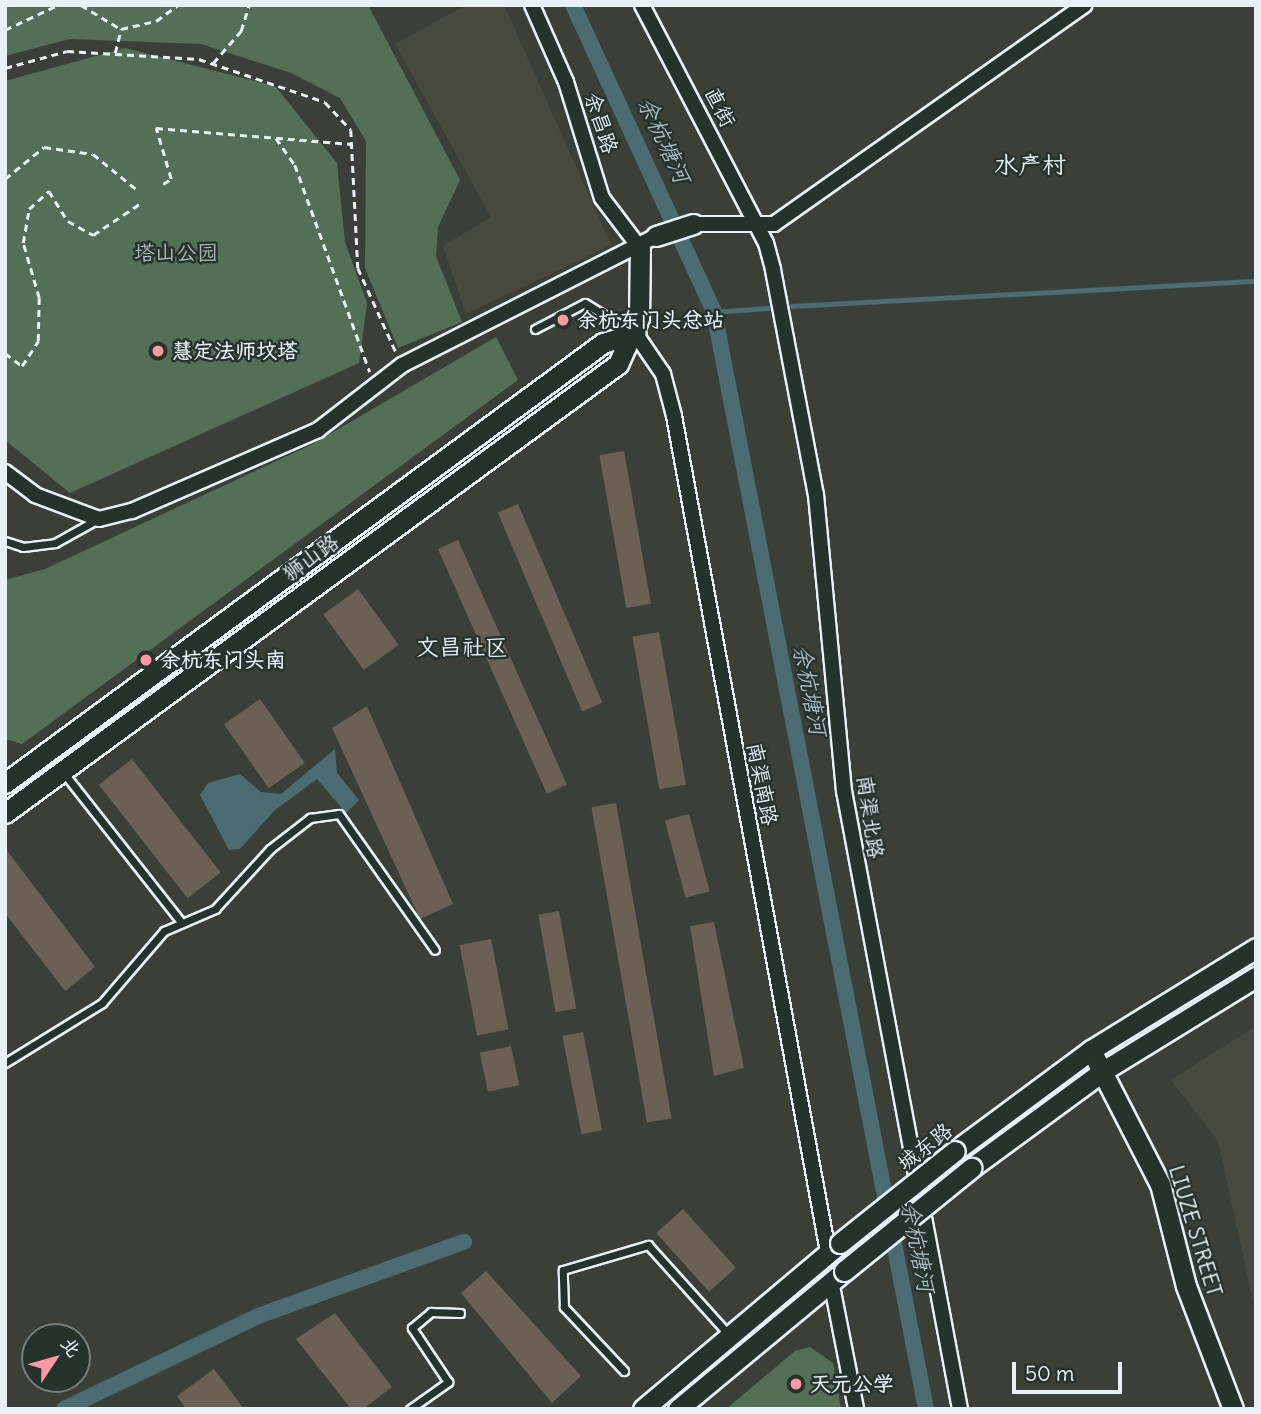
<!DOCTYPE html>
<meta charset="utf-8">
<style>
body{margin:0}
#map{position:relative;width:1261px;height:1414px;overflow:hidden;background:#3a4038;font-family:Delius,"LXGW WenKai TC",sans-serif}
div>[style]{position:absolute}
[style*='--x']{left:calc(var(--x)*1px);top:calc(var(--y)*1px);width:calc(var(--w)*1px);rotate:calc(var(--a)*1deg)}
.built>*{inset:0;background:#484a40}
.green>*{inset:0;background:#537057}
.water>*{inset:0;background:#4b6c72}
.stream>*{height:4.5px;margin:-2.25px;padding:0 2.25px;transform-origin:2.25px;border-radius:2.25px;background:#4b6c72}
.canal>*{height:16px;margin:-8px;padding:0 8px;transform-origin:8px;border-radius:8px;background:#4b6c72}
.building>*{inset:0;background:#6a6053;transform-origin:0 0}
.path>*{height:2.5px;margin-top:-1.25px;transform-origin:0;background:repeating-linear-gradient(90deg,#e8f1f8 0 7px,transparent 0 12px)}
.roads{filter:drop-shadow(2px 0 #e8f1f8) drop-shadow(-2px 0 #e8f1f8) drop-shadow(0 2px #e8f1f8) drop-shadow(0 -2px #e8f1f8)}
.lane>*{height:7px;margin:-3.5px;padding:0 3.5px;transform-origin:3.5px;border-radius:3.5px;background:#26332d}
.street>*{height:14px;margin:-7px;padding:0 7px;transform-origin:7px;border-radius:7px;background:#26332d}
.secondary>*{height:19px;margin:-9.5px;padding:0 9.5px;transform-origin:9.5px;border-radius:9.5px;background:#26332d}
.bridges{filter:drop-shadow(2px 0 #e8f1f8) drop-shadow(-2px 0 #e8f1f8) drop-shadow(0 2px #e8f1f8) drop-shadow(0 -2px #e8f1f8)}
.secondary-bridge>*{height:19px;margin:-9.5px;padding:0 9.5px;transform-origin:9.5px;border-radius:9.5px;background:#26332d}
.dots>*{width:19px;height:19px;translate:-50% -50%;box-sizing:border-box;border:4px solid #26332d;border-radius:50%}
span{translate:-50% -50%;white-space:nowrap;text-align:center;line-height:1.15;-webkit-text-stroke:5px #26332d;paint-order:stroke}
.street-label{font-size:21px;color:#e8f1f8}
.park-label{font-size:21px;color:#acbdb8}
.poi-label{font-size:21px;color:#e8f1f8;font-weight:700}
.left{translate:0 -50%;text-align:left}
.water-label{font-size:23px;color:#a9bcc2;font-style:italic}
.neighbourhood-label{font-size:23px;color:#e8f1f8}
.quarter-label{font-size:24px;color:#e8f1f8}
.frame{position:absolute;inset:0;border:7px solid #e8f1f8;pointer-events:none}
.north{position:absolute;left:21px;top:1323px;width:70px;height:70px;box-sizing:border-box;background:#26332d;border:2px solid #747f7e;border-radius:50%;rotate:54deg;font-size:19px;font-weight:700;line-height:28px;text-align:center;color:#e8f1f8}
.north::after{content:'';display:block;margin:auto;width:24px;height:32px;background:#ff9aa2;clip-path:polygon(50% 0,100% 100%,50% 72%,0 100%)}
.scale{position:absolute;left:1012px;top:1362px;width:110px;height:32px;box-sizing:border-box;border:4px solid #e8f1f8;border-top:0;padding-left:9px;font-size:21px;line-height:24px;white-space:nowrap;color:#e8f1f8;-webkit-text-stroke:5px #26332d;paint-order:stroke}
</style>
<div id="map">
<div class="built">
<div style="clip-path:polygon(466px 5px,504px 5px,611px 245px,466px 314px,443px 246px,491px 217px,395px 44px)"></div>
<div style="clip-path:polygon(1256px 1026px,1256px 1315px,1218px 1141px,1171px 1080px)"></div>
</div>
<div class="green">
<div style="clip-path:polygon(5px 5px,368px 5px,460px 180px,438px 227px,436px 256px,462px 322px,398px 348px,365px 268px,366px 141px,340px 98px,291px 73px,201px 44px,70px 39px,5px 56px)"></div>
<div style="clip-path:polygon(125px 48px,275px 86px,337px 163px,345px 242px,367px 303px,359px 363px,70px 493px,5px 440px,5px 81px)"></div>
<div style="clip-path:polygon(496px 337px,518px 380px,22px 744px,5px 739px,5px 580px,45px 569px,311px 445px)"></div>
<div style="clip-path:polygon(810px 1347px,833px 1363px,841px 1409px,726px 1409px,795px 1351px)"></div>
</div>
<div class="water">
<div style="clip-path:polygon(335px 749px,337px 773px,359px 800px,346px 813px,317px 779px,274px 811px,240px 849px,229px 850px,200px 795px,208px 783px,240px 774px,261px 792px,281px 794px)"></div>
</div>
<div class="stream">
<div style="--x:792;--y:306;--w:465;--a:-3.1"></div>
<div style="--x:714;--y:312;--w:54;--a:-4.2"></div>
</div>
<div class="canal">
<div style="--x:573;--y:5;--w:338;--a:65.3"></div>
<div style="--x:714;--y:312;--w:1117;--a:79.06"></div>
<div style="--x:64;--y:1409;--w:215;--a:-25.6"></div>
<div style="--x:258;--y:1316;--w:219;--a:-19.8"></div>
</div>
<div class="building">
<div style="left:624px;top:451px;width:155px;height:25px;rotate:80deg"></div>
<div style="left:518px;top:504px;width:216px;height:22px;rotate:67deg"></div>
<div style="left:458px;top:540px;width:268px;height:22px;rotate:66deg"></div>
<div style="left:358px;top:589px;width:69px;height:43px;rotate:54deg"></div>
<div style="left:659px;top:632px;width:155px;height:27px;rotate:80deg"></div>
<div style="left:260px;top:699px;width:78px;height:44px;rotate:55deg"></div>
<div style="clip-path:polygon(367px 706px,453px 904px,420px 919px,332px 728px)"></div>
<div style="left:132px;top:759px;width:144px;height:42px;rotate:52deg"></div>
<div style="left:616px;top:803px;width:320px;height:25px;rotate:80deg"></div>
<div style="left:689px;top:814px;width:80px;height:25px;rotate:75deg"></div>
<div style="clip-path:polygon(5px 848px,95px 967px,65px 991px,5px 913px)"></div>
<div style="left:559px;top:911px;width:99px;height:21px;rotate:80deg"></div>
<div style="clip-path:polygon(714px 922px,744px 1068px,714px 1076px,690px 926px)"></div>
<div style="left:491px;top:939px;width:92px;height:32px;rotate:79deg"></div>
<div style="left:583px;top:1032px;width:100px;height:21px;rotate:79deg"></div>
<div style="left:511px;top:1046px;width:40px;height:32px;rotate:78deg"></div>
<div style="left:683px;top:1209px;width:79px;height:36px;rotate:48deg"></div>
<div style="clip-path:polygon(486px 1271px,581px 1376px,552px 1403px,461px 1293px)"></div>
<div style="clip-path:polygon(335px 1313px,392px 1387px,363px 1409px,351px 1409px,296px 1339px)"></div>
<div style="clip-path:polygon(214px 1369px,244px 1409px,186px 1409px,177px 1396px)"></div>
</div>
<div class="path">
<div style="--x:81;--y:5;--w:47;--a:31"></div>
<div style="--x:121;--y:29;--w:36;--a:-13"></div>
<div style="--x:156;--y:21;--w:27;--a:-36"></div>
<div style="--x:5;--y:30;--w:59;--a:-25.3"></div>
<div style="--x:115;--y:53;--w:25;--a:-76"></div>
<div style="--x:213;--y:63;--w:43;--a:-48.8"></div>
<div style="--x:241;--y:31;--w:27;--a:-73"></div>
<div style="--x:5;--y:68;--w:64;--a:-15.3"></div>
<div style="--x:67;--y:51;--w:132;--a:3.5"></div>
<div style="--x:199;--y:59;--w:133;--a:18.8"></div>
<div style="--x:325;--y:102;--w:38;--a:47"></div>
<div style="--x:351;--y:130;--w:138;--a:87.1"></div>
<div style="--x:358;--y:268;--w:92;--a:65.7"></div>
<div style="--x:276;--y:138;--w:33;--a:55"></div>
<div style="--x:295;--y:165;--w:220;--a:70.1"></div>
<div style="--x:5;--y:179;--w:50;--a:-39.4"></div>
<div style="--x:44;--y:147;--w:49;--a:8.1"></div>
<div style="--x:93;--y:154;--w:55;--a:39.1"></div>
<div style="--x:163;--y:184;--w:9;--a:-32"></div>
<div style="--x:171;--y:179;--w:53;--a:-106.4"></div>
<div style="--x:156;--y:128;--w:196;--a:4.7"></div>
<div style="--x:5;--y:353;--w:21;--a:37"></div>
<div style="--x:22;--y:366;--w:30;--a:-57"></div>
<div style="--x:38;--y:341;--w:43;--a:-88.7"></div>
<div style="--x:39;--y:298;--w:57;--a:-106.2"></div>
<div style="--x:23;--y:243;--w:35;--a:-80"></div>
<div style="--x:29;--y:209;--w:27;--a:-42"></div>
<div style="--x:49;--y:191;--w:36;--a:58"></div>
<div style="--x:68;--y:221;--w:29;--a:29"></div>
<div style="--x:93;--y:235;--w:58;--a:-33.7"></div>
</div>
<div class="roads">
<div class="lane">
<div style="--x:535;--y:329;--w:56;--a:-27.5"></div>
<div style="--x:585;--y:303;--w:55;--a:31.7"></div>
<div style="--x:5;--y:541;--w:19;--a:18"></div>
<div style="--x:23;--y:547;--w:32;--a:-7"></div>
<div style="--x:55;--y:543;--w:49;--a:-29.2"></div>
<div style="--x:63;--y:772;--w:192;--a:51.8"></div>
<div style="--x:5;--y:1063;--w:114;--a:-31.7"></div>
<div style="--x:102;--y:1003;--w:95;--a:-49.3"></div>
<div style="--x:164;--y:931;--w:56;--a:-23.3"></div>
<div style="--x:215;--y:909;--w:81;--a:-47.5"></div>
<div style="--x:270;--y:849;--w:51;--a:-37.8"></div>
<div style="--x:310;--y:818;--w:29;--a:-8"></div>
<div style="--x:339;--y:814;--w:166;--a:54.8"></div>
<div style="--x:624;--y:1371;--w:88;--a:-133.2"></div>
<div style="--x:564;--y:1307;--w:37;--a:-92"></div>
<div style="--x:563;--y:1270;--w:89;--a:-16.4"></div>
<div style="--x:648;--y:1245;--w:122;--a:48"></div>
<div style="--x:410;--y:1409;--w:47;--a:-35.4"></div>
<div style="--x:448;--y:1382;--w:65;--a:-123.7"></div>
<div style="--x:412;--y:1328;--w:25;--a:-40"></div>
<div style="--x:431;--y:1312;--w:29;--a:2"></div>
</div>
<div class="street">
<div style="--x:532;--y:5;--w:84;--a:66.2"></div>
<div style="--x:566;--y:82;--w:121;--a:72.8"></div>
<div style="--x:602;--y:198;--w:63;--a:52.8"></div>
<div style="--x:642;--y:5;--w:268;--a:62.5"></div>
<div style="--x:766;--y:243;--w:28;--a:75"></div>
<div style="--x:773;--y:270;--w:229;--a:79.2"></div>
<div style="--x:816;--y:495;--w:297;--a:84.6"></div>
<div style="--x:844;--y:791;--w:629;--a:79.37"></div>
<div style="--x:693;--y:224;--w:81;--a:0"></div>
<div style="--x:774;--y:224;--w:380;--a:-35.2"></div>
<div style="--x:635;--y:333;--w:50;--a:55.7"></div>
<div style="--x:663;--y:374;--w:43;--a:75.3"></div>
<div style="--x:674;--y:416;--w:850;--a:79.56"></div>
<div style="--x:5;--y:472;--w:38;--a:37"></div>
<div style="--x:35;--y:495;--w:68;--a:20.6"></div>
<div style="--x:99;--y:519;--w:34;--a:-14"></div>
<div style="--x:132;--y:511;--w:203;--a:-23.5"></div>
<div style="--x:318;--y:430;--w:106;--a:-37.7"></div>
<div style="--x:402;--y:365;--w:285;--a:-26.9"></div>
<div style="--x:831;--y:1281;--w:130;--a:78.9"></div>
</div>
<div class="secondary">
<div style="--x:656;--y:236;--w:39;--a:-18"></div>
<div style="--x:5;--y:783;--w:742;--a:-36.35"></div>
<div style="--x:603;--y:343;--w:34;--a:-17"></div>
<div style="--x:5;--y:813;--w:760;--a:-36.22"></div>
<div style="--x:618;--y:364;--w:51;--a:-65.5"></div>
<div style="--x:639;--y:318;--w:70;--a:-89.2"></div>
<div style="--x:1091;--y:1050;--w:151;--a:62.8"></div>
<div style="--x:1160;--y:1184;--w:105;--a:75.7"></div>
<div style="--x:1186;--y:1286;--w:132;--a:69.1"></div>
<div style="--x:955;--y:1151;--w:169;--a:-36.6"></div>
<div style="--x:1091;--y:1050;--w:194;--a:-31.7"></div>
<div style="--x:971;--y:1168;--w:164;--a:-36.3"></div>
<div style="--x:1103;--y:1071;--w:180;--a:-31.6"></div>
<div style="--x:643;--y:1409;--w:258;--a:-40.1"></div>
<div style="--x:678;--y:1409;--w:216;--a:-39.7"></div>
</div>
</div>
<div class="bridges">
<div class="secondary-bridge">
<div style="--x:840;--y:1243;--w:147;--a:-38.7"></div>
<div style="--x:844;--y:1271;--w:164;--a:-39"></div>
</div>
</div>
<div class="dots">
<div style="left:563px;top:320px;background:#ff9aa2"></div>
<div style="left:158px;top:351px;background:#ff9aa2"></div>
<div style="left:146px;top:660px;background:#ff9aa2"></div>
<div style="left:796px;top:1384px;background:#ff9aa2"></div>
</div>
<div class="street-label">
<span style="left:720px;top:107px;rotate:63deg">直街</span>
<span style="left:601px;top:123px;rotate:72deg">余昌路</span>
<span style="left:311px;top:558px;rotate:-36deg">狮山路</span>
<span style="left:762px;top:784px;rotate:79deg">南渠南路</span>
<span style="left:870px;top:817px;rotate:82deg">南渠北路</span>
<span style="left:925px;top:1147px;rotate:-38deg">城东路</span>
<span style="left:1195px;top:1231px;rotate:73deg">LIUZE STREET</span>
</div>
<div class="park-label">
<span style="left:176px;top:253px">塔山公园</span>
</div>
<div class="poi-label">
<span class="left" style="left:577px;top:320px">余杭东门头总站</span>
<span class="left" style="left:172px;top:351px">慧定法师坟塔</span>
<span class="left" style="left:160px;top:660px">余杭东门头南</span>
<span class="left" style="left:810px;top:1384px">天元公学</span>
</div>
<div class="water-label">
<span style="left:664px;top:140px;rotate:65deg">余杭塘河</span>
<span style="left:810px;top:690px;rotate:79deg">余杭塘河</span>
<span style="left:918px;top:1247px;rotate:79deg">余杭塘河</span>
</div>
<div class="neighbourhood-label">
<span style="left:462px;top:647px">文昌社区</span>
</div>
<div class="quarter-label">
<span style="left:1030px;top:165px">水产村</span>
</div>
<div class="frame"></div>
<div class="north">北</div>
<div class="scale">50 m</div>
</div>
